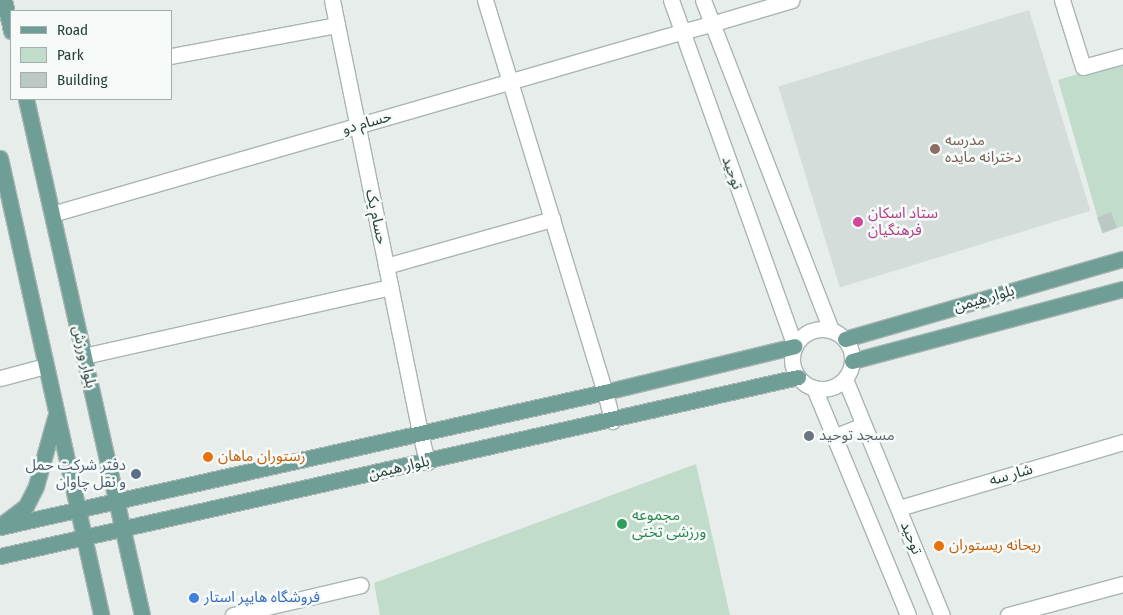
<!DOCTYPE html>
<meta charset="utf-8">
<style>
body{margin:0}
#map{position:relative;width:1123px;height:615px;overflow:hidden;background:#e6edeb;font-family:"Fira Sans Condensed","Noto Sans Arabic",sans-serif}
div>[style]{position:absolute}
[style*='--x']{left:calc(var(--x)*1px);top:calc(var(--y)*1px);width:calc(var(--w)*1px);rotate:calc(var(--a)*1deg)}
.built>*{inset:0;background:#d4ddda;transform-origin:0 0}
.green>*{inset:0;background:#c1dccb}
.building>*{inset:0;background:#bbc8c4;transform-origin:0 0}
.roads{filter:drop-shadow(1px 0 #a9b5b2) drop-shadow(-1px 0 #a9b5b2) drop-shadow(0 1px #a9b5b2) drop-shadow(0 -1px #a9b5b2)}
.minor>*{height:15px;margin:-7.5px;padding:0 7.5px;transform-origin:7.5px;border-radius:7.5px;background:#fff}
.tertiary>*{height:15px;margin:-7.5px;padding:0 7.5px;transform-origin:7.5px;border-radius:7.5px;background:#fff}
.secondary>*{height:15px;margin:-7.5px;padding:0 7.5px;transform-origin:7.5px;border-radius:7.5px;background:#fff}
.secondary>.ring{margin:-7.5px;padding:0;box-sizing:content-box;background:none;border:15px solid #fff;border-radius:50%}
.primary>*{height:15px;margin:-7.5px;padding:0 7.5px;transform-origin:7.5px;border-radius:7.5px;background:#6f9e97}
.dots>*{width:14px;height:14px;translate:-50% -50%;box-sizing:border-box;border:2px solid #f6faf8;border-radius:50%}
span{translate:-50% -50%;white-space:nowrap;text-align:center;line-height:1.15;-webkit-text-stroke:5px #f6faf8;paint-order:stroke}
.street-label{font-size:15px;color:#263e3a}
.education-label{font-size:15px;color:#785e54}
.left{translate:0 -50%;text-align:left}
.hotel-label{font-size:15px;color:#b23c85}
.worship-label{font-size:15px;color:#5b616d}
.food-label{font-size:15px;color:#c56008}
.service-label{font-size:15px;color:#4e5e75}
.right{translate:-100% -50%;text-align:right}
.leisure-label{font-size:15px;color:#27864d}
.shop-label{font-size:15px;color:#366cbe}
.legend{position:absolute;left:10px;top:10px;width:162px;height:90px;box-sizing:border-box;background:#f6faf8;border:1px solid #a3afac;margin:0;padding:6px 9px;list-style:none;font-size:15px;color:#263e3a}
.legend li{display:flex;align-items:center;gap:10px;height:25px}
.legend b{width:25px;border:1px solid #a3afac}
</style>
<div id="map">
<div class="built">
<div style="left:1029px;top:10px;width:210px;height:262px;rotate:73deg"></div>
</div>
<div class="green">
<div style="clip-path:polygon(1123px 60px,1123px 226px,1102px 233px,1058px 80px)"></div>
<div style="clip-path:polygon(696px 464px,730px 615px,380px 615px,374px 583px)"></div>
</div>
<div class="building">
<div style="left:1111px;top:212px;width:17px;height:15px;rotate:69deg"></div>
</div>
<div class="roads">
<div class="minor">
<div style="--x:332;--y:0;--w:442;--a:78.5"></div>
<div style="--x:485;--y:0;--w:410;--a:73"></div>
<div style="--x:1062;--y:0;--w:70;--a:72.6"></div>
<div style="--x:1083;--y:67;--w:41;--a:-15.4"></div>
<div style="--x:711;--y:24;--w:84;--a:-16.5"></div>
<div style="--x:171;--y:56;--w:169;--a:-10.6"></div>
<div style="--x:52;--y:214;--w:655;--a:-16.14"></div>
<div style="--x:386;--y:266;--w:173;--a:-15.8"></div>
<div style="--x:84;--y:356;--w:314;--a:-12.7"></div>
<div style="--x:0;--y:378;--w:47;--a:-14.9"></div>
<div style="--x:899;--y:508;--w:234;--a:-16.4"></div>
<div style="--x:233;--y:615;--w:131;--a:-13.2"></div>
<div style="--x:1008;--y:615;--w:119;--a:-15.1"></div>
</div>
<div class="tertiary">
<div style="--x:671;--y:0;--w:368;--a:70.3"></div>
<div style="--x:703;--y:0;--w:354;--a:68.8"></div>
<div style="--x:681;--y:32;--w:31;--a:-15"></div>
<div style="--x:845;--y:379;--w:255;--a:67.7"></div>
<div style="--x:814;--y:388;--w:246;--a:67.5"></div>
<div style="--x:836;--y:436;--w:29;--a:-22"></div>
</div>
<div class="secondary">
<div class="ring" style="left:792px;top:329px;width:45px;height:45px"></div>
<div style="--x:605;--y:392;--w:30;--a:76"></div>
<div style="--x:420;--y:433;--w:30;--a:76"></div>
</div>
<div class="primary">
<div style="--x:4;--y:0;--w:32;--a:77"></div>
<div style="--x:26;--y:99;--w:529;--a:77.33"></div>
<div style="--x:0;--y:158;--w:468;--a:77.5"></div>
<div style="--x:845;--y:339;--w:289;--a:-16.1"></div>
<div style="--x:852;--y:361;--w:280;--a:-14.9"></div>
<div style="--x:1;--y:525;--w:31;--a:-37"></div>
<div style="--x:26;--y:506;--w:22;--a:-63"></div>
<div style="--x:36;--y:486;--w:71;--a:-74.4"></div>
<div style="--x:0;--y:527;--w:620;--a:-12.58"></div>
<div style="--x:605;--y:392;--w:195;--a:-13.6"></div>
<div style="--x:0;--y:556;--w:818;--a:-12.64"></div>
</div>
</div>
<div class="dots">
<div style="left:935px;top:149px;background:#8d6e63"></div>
<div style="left:858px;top:222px;background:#d1479c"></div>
<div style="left:809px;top:436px;background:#6b7280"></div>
<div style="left:208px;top:457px;background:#e8710a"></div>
<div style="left:136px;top:474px;background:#5c6f8a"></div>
<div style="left:622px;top:524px;background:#2e9e5b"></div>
<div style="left:939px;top:546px;background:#e8710a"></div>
<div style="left:194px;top:598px;background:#3f7fe0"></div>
</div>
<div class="street-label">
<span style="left:367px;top:123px;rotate:-16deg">حسام دو</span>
<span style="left:732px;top:173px;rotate:70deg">توحید</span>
<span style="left:376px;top:217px;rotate:78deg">حسام یک</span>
<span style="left:984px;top:299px;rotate:-16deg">بلوار هیمن</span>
<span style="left:84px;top:357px;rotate:77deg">بلوار ورزش</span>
<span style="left:399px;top:468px;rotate:-13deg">بلوار هیمن</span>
<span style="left:1011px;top:475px;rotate:-16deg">شار سه</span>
<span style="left:911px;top:538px;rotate:68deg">توحید</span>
</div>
<div class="education-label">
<span class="left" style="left:945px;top:149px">مدرسه<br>دخترانه مایده</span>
</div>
<div class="hotel-label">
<span class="left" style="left:868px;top:222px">ستاد اسکان<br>فرهنگیان</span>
</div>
<div class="worship-label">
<span class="left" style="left:819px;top:436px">مسجد توحید</span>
</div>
<div class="food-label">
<span class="left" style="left:218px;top:457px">رستوران ماهان</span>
<span class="left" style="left:949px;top:546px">ریحانە ریستوران</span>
</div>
<div class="service-label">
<span class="right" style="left:126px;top:474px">دفتر شرکت حمل<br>و نقل چاوان</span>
</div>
<div class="leisure-label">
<span class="left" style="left:632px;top:524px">مجموعه<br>ورزشی تختی</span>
</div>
<div class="shop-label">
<span class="left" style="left:204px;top:598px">فروشگاه هایپر استار</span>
</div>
<ul class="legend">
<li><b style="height:6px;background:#6f9e97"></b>Road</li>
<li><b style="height:14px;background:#c1dccb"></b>Park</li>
<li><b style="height:14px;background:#bbc8c4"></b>Building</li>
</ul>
</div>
